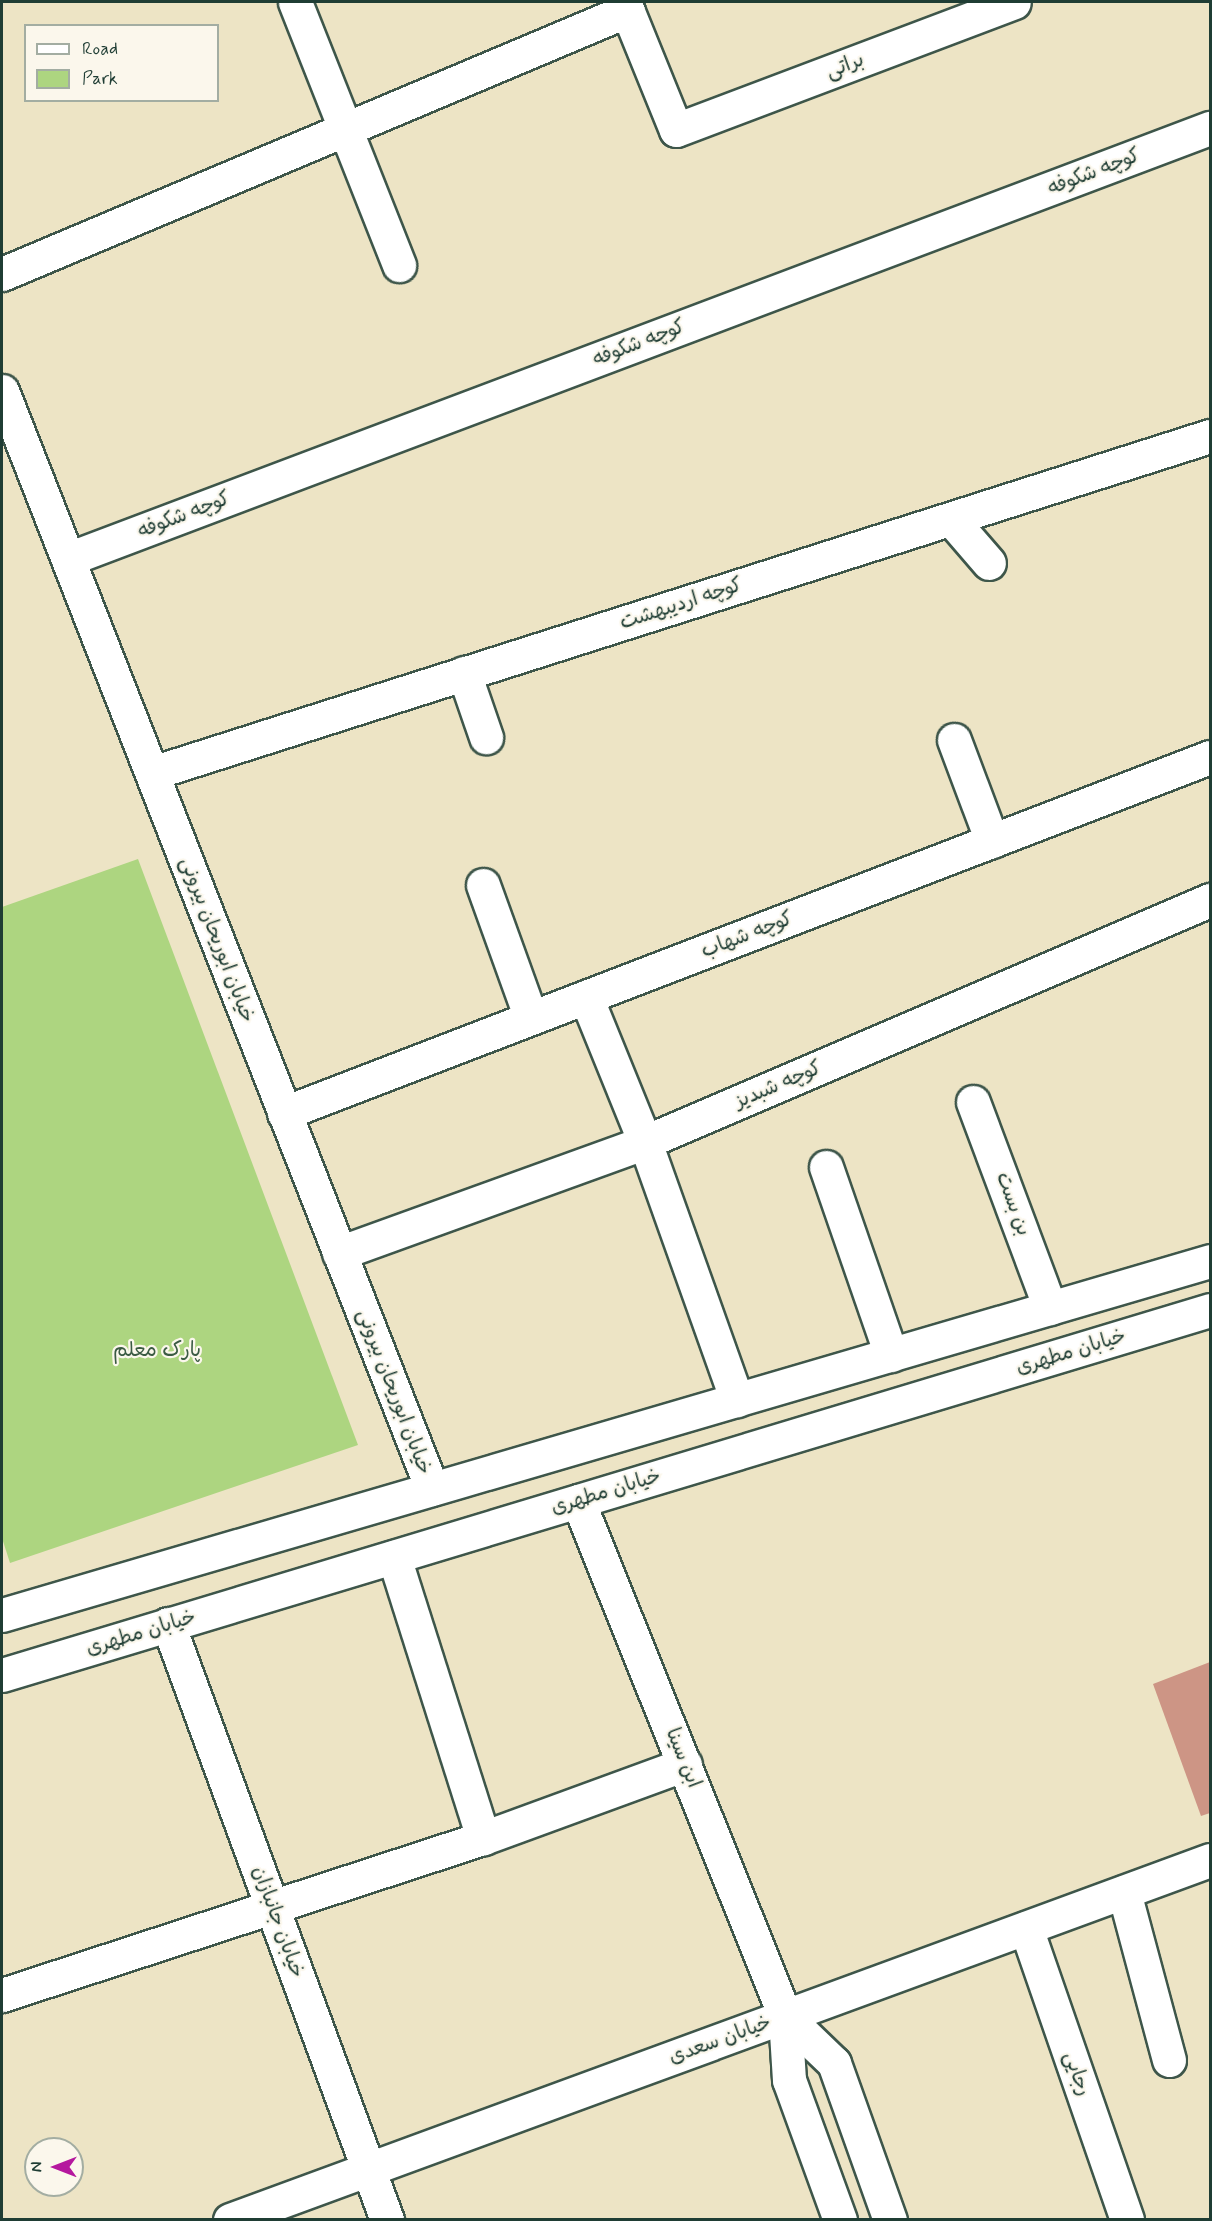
<!DOCTYPE html>
<meta charset="utf-8">
<style>
body{margin:0}
#map{position:relative;width:1212px;height:2221px;overflow:hidden;background:#ede4c5;font-family:Mynerve,"Playpen Sans Arabic",sans-serif}
div>[style]{position:absolute}
[style*='--x']{left:calc(var(--x)*1px);top:calc(var(--y)*1px);width:calc(var(--w)*1px);rotate:calc(var(--a)*1deg)}
.green>*{inset:0;background:#add580}
.building>*{inset:0;background:#cd9585}
.roads{filter:drop-shadow(2px 0 #3e564a) drop-shadow(-2px 0 #3e564a) drop-shadow(0 2px #3e564a) drop-shadow(0 -2px #3e564a)}
.minor>*{height:33px;margin:-16.5px;padding:0 16.5px;transform-origin:16.5px;border-radius:16.5px;background:#fff}
.major>*{height:33px;margin:-16.5px;padding:0 16.5px;transform-origin:16.5px;border-radius:16.5px;background:#fff}
span{translate:-50% -50%;white-space:nowrap;text-align:center;line-height:1.15;-webkit-text-stroke:4.5px #fbf7ec;paint-order:stroke}
.street-label{font-size:20px;color:#1f3d34}
.park-label{font-size:20px;color:#3b5b43}
.frame{position:absolute;inset:0;border:3px solid #1f3d34;pointer-events:none}
.legend{position:absolute;left:24px;top:24px;width:195px;height:78px;box-sizing:border-box;background:#fbf7ec;border:2px solid #a3ada2;margin:0;padding:8px 10px;list-style:none;font-size:18px;color:#1f3d34}
.legend li{display:flex;align-items:center;gap:12px;height:30px}
.legend b{width:30px;border:2px solid #a3ada2}
.north{position:absolute;left:24px;top:2137px;width:60px;height:60px;box-sizing:border-box;background:#fbf7ec;border:2px solid #a3ada2;border-radius:50%;rotate:270deg;font-size:16px;font-weight:700;line-height:24px;text-align:center;color:#1f3d34}
.north::after{content:'';display:block;margin:auto;width:21px;height:27px;background:#b5179e;clip-path:polygon(50% 0,100% 100%,50% 72%,0 100%)}
</style>
<div id="map">
<div class="green">
<div style="clip-path:polygon(138px 859px,358px 1445px,10px 1563px,2px 1538px,2px 907px)"></div>
</div>
<div class="building">
<div style="clip-path:polygon(1210px 1662px,1210px 1813px,1201px 1816px,1153px 1684px)"></div>
</div>
<div class="roads">
<div class="minor">
<div style="--x:295;--y:2;--w:283;--a:68.4"></div>
<div style="--x:624;--y:2;--w:138;--a:67.9"></div>
<div style="--x:676;--y:130;--w:361;--a:-20.7"></div>
<div style="--x:2;--y:274;--w:679;--a:-22.87"></div>
<div style="--x:2;--y:391;--w:1179;--a:68.61"></div>
<div style="--x:951;--y:519;--w:58;--a:49.2"></div>
<div style="--x:68;--y:559;--w:1221;--a:-20.68"></div>
<div style="--x:464;--y:673;--w:68;--a:71"></div>
<div style="--x:954;--y:740;--w:108;--a:69.4"></div>
<div style="--x:152;--y:773;--w:1110;--a:-17.67"></div>
<div style="--x:483;--y:885;--w:141;--a:70.2"></div>
<div style="--x:586;--y:997;--w:157;--a:67.9"></div>
<div style="--x:645;--y:1142;--w:274;--a:70.4"></div>
<div style="--x:973;--y:1102;--w:220;--a:69.5"></div>
<div style="--x:284;--y:1113;--w:992;--a:-21.03"></div>
<div style="--x:826;--y:1167;--w:199;--a:70.9"></div>
<div style="--x:339;--y:1253;--w:326;--a:-19.9"></div>
<div style="--x:645;--y:1142;--w:615;--a:-23.19"></div>
<div style="--x:578;--y:1501;--w:555;--a:68.1"></div>
<div style="--x:394;--y:1557;--w:295;--a:72.4"></div>
<div style="--x:168;--y:1624;--w:635;--a:69.82"></div>
<div style="--x:1124;--y:1892;--w:174;--a:75"></div>
<div style="--x:1026;--y:1928;--w:309;--a:70.9"></div>
<div style="--x:2;--y:1995;--w:506;--a:-18.08"></div>
<div style="--x:483;--y:1838;--w:215;--a:-20.1"></div>
<div style="--x:230;--y:2220;--w:1044;--a:-20.17"></div>
<div style="--x:840;--y:2220;--w:149;--a:-110"></div>
<div style="--x:789;--y:2080;--w:64;--a:-93.6"></div>
<div style="--x:785;--y:2016;--w:68;--a:43.8"></div>
<div style="--x:834;--y:2063;--w:167;--a:70.4"></div>
</div>
<div class="major">
<div style="--x:2;--y:1615;--w:1259;--a:-16.33"></div>
<div style="--x:2;--y:1675;--w:1262;--a:-16.81"></div>
</div>
</div>
<div class="street-label">
<span style="left:845px;top:66px;rotate:-21deg">براتی</span>
<span style="left:1094px;top:172px;rotate:-21deg">کوچه شکوفه</span>
<span style="left:639px;top:343px;rotate:-21deg">کوچه شکوفه</span>
<span style="left:184px;top:515px;rotate:-21deg">کوچه شکوفه</span>
<span style="left:681px;top:604px;rotate:-18deg">کوچه اردیبهشت</span>
<span style="left:747px;top:935px;rotate:-21deg">کوچه شهاب</span>
<span style="left:217px;top:940px;rotate:69deg">خیابان ابوریحان بیرونی</span>
<span style="left:778px;top:1085px;rotate:-23deg">کوچه شبدیز</span>
<span style="left:1013px;top:1204px;rotate:70deg">بن بست</span>
<span style="left:1071px;top:1352px;rotate:-17deg">خیابان مطهری</span>
<span style="left:394px;top:1392px;rotate:69deg">خیابان ابوریحان بیرونی</span>
<span style="left:606px;top:1492px;rotate:-17deg">خیابان مطهری</span>
<span style="left:141px;top:1633px;rotate:-17deg">خیابان مطهری</span>
<span style="left:683px;top:1758px;rotate:68deg">ابن سینا</span>
<span style="left:278px;top:1922px;rotate:70deg">خیابان جانبازان</span>
<span style="left:720px;top:2040px;rotate:-20deg">خیابان سعدی</span>
<span style="left:1077px;top:2074px;rotate:71deg">رجایی</span>
</div>
<div class="park-label">
<span style="left:157px;top:1350px">پارک معلم</span>
</div>
<div class="frame"></div>
<ul class="legend">
<li><b style="height:8px;background:#fff"></b>Road</li>
<li><b style="height:16px;background:#add580"></b>Park</li>
</ul>
<div class="north">N</div>
</div>
